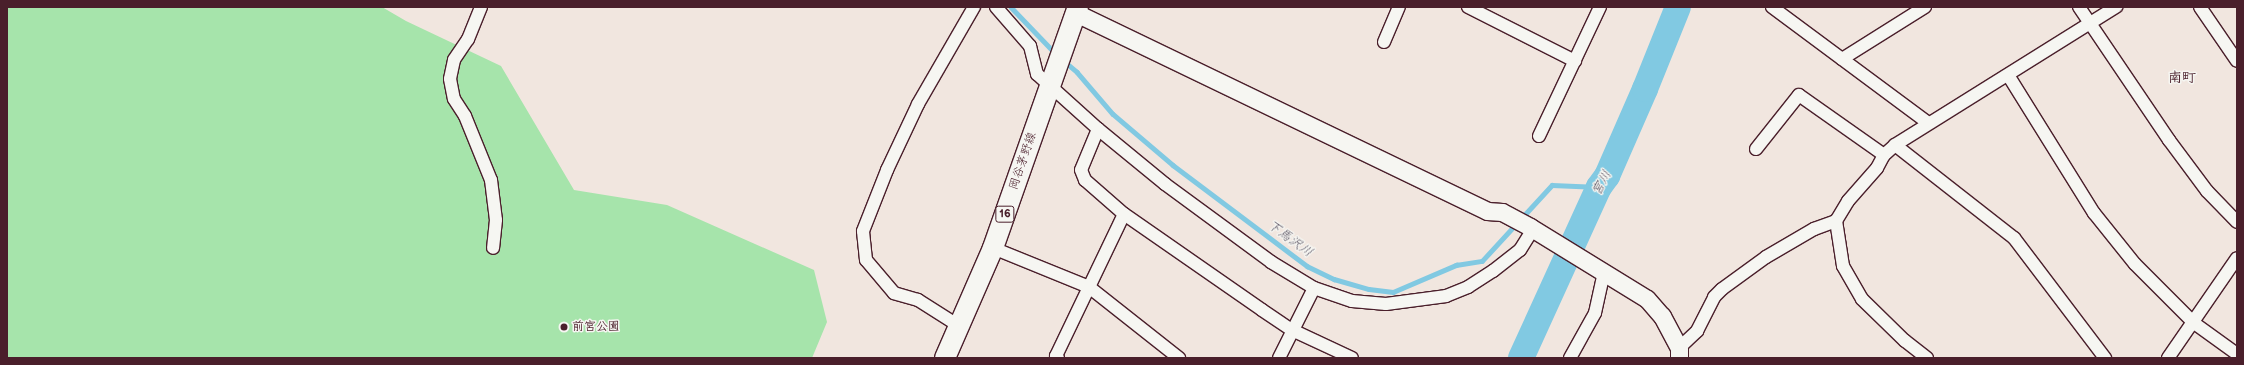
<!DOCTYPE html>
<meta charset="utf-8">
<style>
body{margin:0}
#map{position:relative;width:2244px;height:365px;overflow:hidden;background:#f1e6df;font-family:"Balsamiq Sans","Klee One",sans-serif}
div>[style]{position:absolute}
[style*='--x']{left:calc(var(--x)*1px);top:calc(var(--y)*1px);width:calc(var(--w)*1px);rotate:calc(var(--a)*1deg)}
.green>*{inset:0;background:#a6e4ab}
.stream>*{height:4.5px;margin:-2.25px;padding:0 2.25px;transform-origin:2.25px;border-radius:2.25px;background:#81c9e2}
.river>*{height:26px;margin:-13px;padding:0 13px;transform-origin:13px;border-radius:13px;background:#81c9e2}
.roads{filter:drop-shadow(1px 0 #4a1f2b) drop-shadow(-1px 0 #4a1f2b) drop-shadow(0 1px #4a1f2b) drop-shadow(0 -1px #4a1f2b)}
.street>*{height:12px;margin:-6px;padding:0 6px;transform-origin:6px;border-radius:6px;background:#f6f6f2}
.secondary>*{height:17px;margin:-8.5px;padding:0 8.5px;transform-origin:8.5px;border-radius:8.5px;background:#f6f6f2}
.primary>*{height:20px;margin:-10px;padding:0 10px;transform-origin:10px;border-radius:10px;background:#f6f6f2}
.dots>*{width:11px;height:11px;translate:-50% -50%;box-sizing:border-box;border:2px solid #f6f6f2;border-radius:50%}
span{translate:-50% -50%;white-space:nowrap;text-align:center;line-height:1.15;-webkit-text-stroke:3px #f6f6f2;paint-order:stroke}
.shield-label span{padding:1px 3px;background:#f6f6f2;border:1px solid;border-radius:3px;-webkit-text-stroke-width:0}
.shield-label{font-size:11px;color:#4a1f2b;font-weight:700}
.street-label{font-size:12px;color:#4a1f2b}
.poi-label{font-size:12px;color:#4a1f2b;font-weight:700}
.left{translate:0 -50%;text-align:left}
.water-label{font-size:13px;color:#5a5262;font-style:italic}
.quarter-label{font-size:14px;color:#4a1f2b;font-weight:700}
.frame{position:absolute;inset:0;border:8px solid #4a1f2b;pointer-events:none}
</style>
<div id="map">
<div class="green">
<div style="clip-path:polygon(7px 7px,382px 7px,406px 21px,501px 66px,574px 190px,667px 205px,814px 270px,827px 322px,812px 358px,7px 358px)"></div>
</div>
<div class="stream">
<div style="--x:1011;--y:7;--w:65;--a:46.2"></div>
<div style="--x:1064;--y:61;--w:17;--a:40"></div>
<div style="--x:1077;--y:72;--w:55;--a:49.4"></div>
<div style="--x:1113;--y:114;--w:79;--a:40.4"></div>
<div style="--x:1173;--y:165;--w:168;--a:37"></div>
<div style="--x:1307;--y:266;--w:30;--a:26"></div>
<div style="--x:1334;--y:279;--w:36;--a:16"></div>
<div style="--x:1369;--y:289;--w:24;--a:7"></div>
<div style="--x:1393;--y:292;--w:69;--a:-23.2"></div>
<div style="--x:1456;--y:265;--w:26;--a:-9"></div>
<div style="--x:1482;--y:261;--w:103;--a:-47.4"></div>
<div style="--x:1552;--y:185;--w:47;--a:2.4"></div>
</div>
<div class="river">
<div style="--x:1521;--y:358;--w:188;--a:-65.5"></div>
<div style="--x:1599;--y:187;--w:14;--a:-54"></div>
<div style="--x:1607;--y:176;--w:95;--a:-66.4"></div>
<div style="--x:1645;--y:89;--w:88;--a:-68.1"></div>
</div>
<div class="roads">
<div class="street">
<div style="--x:481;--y:7;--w:35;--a:112"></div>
<div style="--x:468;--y:39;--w:25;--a:124"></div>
<div style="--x:454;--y:60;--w:19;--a:102"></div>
<div style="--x:450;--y:79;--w:20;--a:79"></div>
<div style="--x:454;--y:99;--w:20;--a:57"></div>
<div style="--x:465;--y:116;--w:69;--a:67.9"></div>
<div style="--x:491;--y:180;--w:40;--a:82.9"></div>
<div style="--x:496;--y:220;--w:28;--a:96"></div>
<div style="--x:996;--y:7;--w:52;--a:48.9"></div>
<div style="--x:1030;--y:46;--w:29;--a:76"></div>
<div style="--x:1037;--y:74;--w:82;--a:42"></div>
<div style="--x:1098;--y:129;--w:87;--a:39.4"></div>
<div style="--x:1165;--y:184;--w:132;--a:36.3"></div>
<div style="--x:1271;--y:262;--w:50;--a:31.2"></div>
<div style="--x:1314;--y:288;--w:40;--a:18.9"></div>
<div style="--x:1352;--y:301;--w:34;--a:5"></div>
<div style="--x:1386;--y:304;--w:61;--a:-7.6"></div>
<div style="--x:1446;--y:296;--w:24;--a:-22"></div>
<div style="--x:1468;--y:287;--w:30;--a:-33"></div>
<div style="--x:1493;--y:271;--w:34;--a:-38"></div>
<div style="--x:1520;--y:250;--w:25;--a:-58"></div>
<div style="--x:1468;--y:7;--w:120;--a:26.8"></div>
<div style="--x:1772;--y:7;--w:194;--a:36.6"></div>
<div style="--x:2079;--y:7;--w:161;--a:55.9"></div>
<div style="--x:2169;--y:140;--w:64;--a:53.3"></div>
<div style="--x:2207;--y:191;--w:43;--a:45.9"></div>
<div style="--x:2200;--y:7;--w:65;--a:55.6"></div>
<div style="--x:1384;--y:42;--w:38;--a:-67"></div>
<div style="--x:1842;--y:59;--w:98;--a:-32.1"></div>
<div style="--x:2008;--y:75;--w:163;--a:58.1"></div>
<div style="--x:2094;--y:213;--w:65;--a:51.2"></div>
<div style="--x:2135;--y:264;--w:83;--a:45"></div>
<div style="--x:2194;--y:323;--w:53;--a:35.8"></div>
<div style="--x:1098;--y:129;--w:44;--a:112.5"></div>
<div style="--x:1081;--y:170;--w:11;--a:68"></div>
<div style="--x:1085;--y:180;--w:52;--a:41.1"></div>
<div style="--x:1124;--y:214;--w:168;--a:34.8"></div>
<div style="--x:1262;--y:310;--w:36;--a:34"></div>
<div style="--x:1292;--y:330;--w:66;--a:25"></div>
<div style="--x:1539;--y:136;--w:143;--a:-64.7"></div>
<div style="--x:1895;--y:145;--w:151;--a:38"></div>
<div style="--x:2014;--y:238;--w:151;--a:52.8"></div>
<div style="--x:1756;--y:149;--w:69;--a:-51.5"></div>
<div style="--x:1799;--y:95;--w:104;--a:35.2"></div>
<div style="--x:993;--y:248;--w:104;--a:22.1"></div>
<div style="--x:1089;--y:287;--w:115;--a:38.3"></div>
<div style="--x:959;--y:326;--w:49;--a:-147.6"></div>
<div style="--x:918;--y:300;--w:25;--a:-164"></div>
<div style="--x:894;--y:293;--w:43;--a:-130.3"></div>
<div style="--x:866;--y:260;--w:29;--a:-96"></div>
<div style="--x:863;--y:231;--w:66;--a:-68.5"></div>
<div style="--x:887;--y:170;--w:73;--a:-64.8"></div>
<div style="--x:918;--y:104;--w:112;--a:-60"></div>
<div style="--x:1679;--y:348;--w:25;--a:-43"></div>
<div style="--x:1697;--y:331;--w:38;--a:-63"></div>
<div style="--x:1714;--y:297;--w:11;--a:-45"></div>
<div style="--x:1722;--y:289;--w:54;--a:-36"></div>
<div style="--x:1766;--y:257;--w:56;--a:-30.3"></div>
<div style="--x:1814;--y:229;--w:23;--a:-20"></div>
<div style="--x:1058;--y:358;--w:3;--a:-135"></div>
<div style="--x:1056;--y:356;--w:157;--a:-64.4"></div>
<div style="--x:1279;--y:358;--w:78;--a:-63.4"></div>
<div style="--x:1570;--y:358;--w:51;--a:-60.9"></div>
<div style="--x:1595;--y:313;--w:42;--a:-77.6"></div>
<div style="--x:1927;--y:358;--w:28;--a:-142"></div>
<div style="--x:1905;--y:341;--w:60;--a:-135.7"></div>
<div style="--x:1862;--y:299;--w:38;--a:-120"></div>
<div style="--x:1843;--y:266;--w:46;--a:-98.8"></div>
<div style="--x:1836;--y:221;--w:23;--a:-59"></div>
<div style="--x:1848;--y:201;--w:44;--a:-48.7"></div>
<div style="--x:1877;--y:168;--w:15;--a:-62"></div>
<div style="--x:1884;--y:155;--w:15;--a:-42"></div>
<div style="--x:1895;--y:145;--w:261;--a:-32"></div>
<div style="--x:2168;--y:358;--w:121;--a:-55.4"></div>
</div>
<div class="secondary">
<div style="--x:1076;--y:13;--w:456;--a:25.7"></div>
<div style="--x:1487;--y:211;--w:15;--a:4"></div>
<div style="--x:1502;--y:212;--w:32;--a:28"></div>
<div style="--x:1530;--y:227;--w:137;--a:31.6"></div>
<div style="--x:1647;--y:299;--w:23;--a:49"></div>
<div style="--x:1662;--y:316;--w:36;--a:62"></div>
<div style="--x:1679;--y:348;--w:10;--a:90"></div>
</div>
<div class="primary">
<div style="--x:945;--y:358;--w:120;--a:-66.4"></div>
<div style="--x:993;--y:248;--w:256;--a:-70.6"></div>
</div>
</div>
<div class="dots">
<div style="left:564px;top:327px;background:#4a1f2b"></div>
</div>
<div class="shield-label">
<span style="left:1005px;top:214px">16</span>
</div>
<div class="street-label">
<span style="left:1023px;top:161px;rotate:-71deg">岡谷茅野線</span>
</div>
<div class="poi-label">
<span class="left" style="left:572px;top:327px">前宮公園</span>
</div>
<div class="water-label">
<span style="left:1602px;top:183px;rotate:-62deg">宮川</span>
<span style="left:1290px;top:239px;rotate:36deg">下馬沢川</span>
</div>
<div class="quarter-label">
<span style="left:2182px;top:78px">南町</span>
</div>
<div class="frame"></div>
</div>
